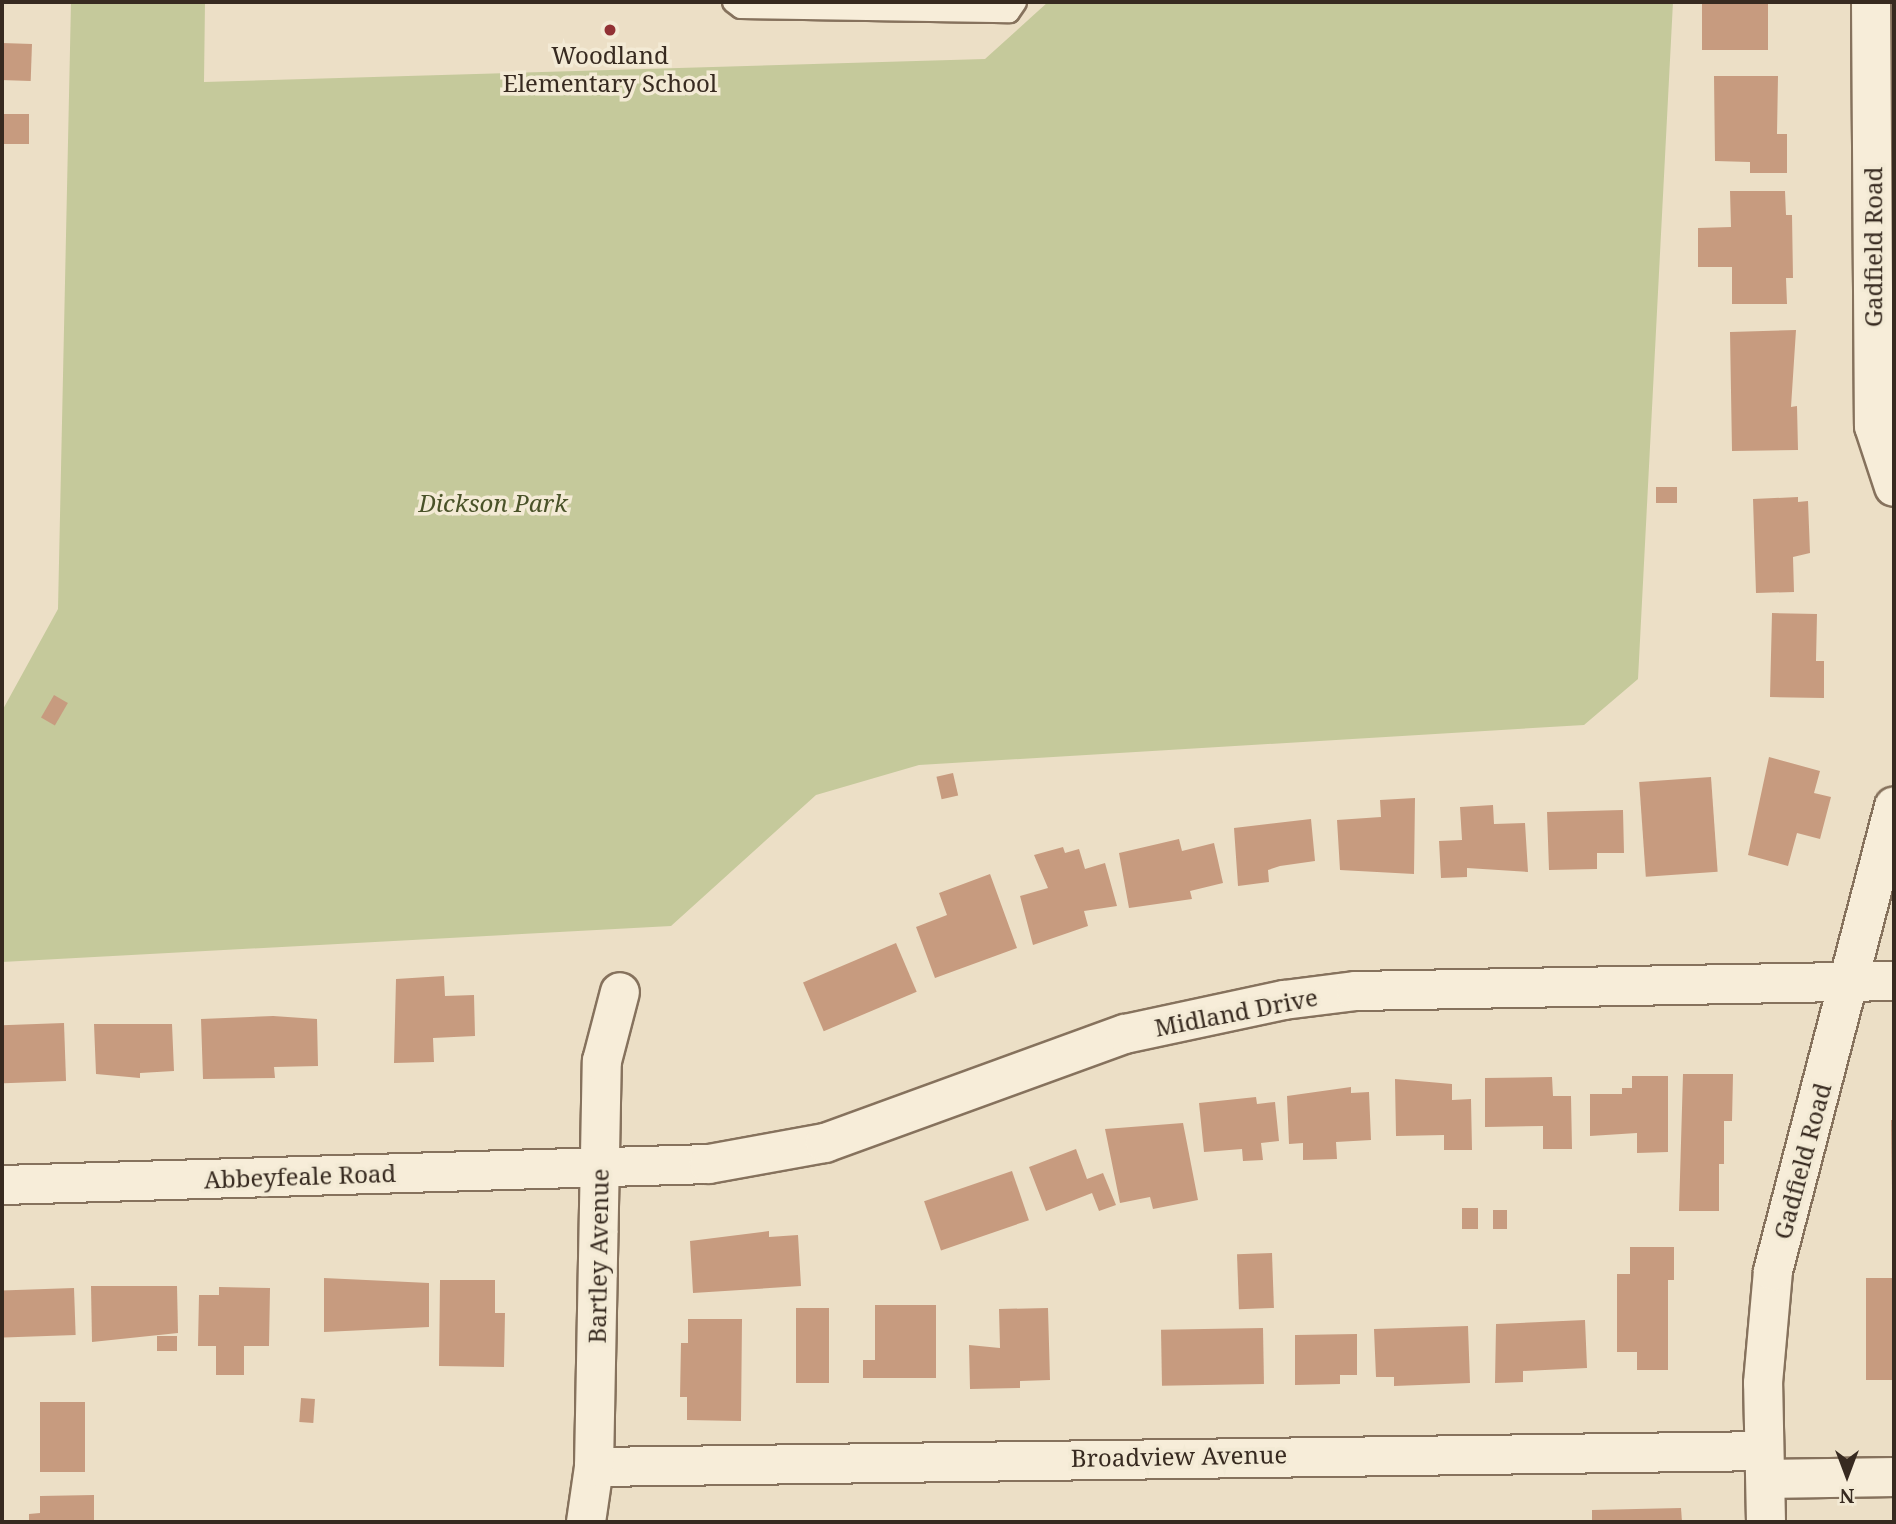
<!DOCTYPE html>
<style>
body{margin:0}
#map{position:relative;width:1896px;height:1524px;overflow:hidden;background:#ecdfc6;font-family:"Noto Serif",serif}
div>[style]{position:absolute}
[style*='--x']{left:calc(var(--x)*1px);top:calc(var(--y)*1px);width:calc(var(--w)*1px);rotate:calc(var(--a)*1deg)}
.green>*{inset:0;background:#c5c99b}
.building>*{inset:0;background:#c79b7f;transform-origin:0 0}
.roads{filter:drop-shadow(2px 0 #86725d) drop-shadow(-2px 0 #86725d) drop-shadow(0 2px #86725d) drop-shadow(0 -2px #86725d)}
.lane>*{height:19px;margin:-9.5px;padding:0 9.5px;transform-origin:9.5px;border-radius:9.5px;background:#f7edd9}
.street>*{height:38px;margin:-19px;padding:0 19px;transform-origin:19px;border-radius:19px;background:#f7edd9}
.dots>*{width:19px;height:19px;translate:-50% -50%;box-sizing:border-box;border:4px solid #f3ead5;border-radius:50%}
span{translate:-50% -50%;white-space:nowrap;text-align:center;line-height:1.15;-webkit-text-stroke:7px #f3ead5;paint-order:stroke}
.poi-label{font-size:24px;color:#372a20}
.street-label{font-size:24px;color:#372a20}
.park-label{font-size:24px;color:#495228;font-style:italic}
.frame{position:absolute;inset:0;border:4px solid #372a20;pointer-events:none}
.north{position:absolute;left:1812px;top:1440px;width:70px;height:70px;-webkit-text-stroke:5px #f3ead5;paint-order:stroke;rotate:180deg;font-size:19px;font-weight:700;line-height:28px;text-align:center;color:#372a20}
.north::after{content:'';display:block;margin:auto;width:24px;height:32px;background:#372a20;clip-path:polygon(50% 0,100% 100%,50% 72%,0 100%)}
</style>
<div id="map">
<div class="green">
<div style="clip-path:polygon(71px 2px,205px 2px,204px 82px,985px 59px,1048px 2px,1673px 2px,1638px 679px,1584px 725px,919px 765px,816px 795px,671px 926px,2px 962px,2px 711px,58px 609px)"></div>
</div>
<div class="building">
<div style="left:1702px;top:2px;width:66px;height:48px"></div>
<div style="left:2px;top:43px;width:30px;height:37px;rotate:2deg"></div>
<div style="clip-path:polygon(1714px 76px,1778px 76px,1777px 134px,1787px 134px,1787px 173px,1750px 173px,1750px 162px,1715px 161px)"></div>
<div style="left:2px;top:114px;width:27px;height:30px"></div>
<div style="clip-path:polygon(1730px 191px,1785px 191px,1786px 215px,1792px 215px,1793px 278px,1786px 278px,1787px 304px,1732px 304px,1732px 267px,1698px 267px,1698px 228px,1731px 227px)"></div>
<div style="clip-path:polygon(1796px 330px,1791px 407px,1797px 406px,1798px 450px,1732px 451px,1730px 332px)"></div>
<div style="left:1656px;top:487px;width:21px;height:16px"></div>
<div style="clip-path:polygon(1798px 497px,1798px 502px,1808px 501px,1810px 553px,1793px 557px,1794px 592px,1756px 593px,1753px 499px)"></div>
<div style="clip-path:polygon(1772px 613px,1817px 614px,1816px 661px,1824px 661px,1824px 698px,1770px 697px)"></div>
<div style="left:54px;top:695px;width:16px;height:26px;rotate:30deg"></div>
<div style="clip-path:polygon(1769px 757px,1820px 771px,1814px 793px,1831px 797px,1820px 839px,1797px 833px,1788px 866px,1748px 855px)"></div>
<div style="left:953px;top:773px;width:23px;height:17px;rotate:77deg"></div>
<div style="left:1711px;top:777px;width:95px;height:72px;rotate:86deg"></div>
<div style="clip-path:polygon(1415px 798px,1414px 874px,1340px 870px,1337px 820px,1381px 817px,1380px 800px)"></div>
<div style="clip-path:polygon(1493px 805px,1494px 824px,1525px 823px,1528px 872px,1467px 868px,1467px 877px,1441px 878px,1439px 841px,1462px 840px,1460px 807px)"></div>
<div style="clip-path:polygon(1623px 810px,1624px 853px,1597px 853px,1597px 869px,1549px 870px,1547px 812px)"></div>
<div style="clip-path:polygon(1311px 819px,1315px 861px,1280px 866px,1268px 870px,1269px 882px,1238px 886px,1234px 828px)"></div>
<div style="clip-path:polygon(1179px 839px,1182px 851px,1214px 843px,1223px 883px,1190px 891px,1192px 899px,1129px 908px,1119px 853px)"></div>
<div style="clip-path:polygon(1063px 847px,1065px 853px,1079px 849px,1085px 869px,1105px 863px,1117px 906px,1084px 911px,1088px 926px,1033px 945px,1020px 896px,1048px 888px,1034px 855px)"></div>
<div style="clip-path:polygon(990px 874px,1017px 948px,935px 978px,916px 927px,947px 915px,939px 893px)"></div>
<div style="left:896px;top:943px;width:53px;height:101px;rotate:67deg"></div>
<div style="clip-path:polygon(444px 976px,445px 996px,474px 995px,475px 1036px,433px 1038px,434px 1062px,394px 1063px,396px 979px)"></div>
<div style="clip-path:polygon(273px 1016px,317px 1019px,318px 1066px,274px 1067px,275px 1078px,203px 1079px,201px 1019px)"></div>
<div style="left:64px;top:1023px;width:58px;height:62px;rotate:88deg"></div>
<div style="clip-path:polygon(94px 1024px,172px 1024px,174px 1071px,140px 1073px,140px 1078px,96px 1074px)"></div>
<div style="clip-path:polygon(1683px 1074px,1733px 1074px,1732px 1121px,1724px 1121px,1724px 1164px,1719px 1164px,1719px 1211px,1679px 1211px)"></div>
<div style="clip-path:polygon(1632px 1076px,1668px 1076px,1668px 1152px,1637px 1153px,1637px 1133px,1590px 1136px,1590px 1094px,1622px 1094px,1622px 1088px,1632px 1088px)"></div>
<div style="clip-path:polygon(1552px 1077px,1553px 1096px,1571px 1096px,1572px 1149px,1543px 1149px,1543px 1126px,1485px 1127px,1485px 1078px)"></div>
<div style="clip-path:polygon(1395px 1079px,1452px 1084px,1452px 1100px,1471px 1099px,1472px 1150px,1444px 1150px,1444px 1135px,1396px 1136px)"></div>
<div style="clip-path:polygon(1351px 1087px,1351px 1093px,1369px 1092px,1371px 1140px,1336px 1142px,1337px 1159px,1303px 1160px,1303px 1143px,1289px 1144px,1287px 1096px)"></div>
<div style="clip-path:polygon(1256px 1097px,1257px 1104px,1275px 1102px,1279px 1141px,1261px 1143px,1263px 1160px,1243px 1161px,1242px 1149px,1204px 1152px,1199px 1103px)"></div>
<div style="clip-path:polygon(1891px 1120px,1894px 1120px,1894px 1191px,1892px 1191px)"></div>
<div style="clip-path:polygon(1183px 1123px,1198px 1200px,1153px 1209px,1150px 1197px,1120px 1203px,1105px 1129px)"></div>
<div style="clip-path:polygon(1076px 1149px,1087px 1179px,1103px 1173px,1116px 1205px,1099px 1211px,1092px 1193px,1046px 1211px,1029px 1167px)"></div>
<div style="left:1012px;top:1171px;width:52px;height:93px;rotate:71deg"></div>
<div style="left:1462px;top:1208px;width:16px;height:21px"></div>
<div style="left:1493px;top:1210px;width:14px;height:19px"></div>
<div style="clip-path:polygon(769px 1231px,769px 1237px,798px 1235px,801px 1286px,693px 1293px,690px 1241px)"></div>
<div style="clip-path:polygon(1630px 1247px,1674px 1247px,1674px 1280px,1668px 1280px,1668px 1370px,1637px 1370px,1637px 1352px,1617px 1352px,1617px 1274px,1630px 1274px)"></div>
<div style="left:1272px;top:1253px;width:55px;height:35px;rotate:88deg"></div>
<div style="clip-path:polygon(324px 1278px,429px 1283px,429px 1327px,324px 1332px)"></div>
<div style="left:1866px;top:1278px;width:28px;height:102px"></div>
<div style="clip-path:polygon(440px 1280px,495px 1280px,495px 1313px,505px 1313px,504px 1367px,439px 1366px)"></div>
<div style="clip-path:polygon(91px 1286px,177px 1286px,178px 1333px,92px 1342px)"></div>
<div style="clip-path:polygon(219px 1287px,270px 1288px,269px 1346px,244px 1346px,244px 1375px,216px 1375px,216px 1346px,198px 1346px,199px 1295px,219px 1295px)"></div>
<div style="left:74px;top:1288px;width:47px;height:72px;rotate:88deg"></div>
<div style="clip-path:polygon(875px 1305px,936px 1305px,936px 1378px,863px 1378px,863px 1360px,875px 1360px)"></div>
<div style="left:796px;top:1308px;width:33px;height:75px"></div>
<div style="clip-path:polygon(1048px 1308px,1050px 1380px,1020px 1381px,1020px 1388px,970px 1389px,969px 1345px,1000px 1348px,999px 1309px)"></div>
<div style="clip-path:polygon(688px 1319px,742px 1319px,741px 1421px,687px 1420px,687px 1397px,680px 1397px,681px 1343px,688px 1343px)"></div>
<div style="clip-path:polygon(1585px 1320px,1587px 1368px,1523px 1371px,1523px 1382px,1495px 1383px,1496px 1324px)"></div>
<div style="clip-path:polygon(1468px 1326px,1470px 1383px,1394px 1386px,1394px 1377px,1376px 1377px,1374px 1329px)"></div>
<div style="left:1263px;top:1328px;width:56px;height:102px;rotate:89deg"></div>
<div style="clip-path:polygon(1357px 1334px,1357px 1375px,1340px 1375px,1340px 1384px,1295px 1385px,1295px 1335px)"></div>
<div style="left:157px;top:1336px;width:20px;height:15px"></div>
<div style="left:301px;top:1398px;width:14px;height:24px;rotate:4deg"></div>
<div style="left:40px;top:1402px;width:45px;height:70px"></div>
<div style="clip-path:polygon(94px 1495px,94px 1522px,29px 1522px,29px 1514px,40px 1513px,40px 1496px)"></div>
<div style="clip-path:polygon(1681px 1508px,1682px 1522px,1592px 1522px,1592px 1510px)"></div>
</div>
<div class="roads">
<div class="lane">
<div style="--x:732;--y:2;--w:10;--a:37"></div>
<div style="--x:740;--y:8;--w:269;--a:0.9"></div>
<div style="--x:1009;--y:12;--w:12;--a:-55"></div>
</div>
<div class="street">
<div style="--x:1871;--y:2;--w:424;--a:89.6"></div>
<div style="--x:1874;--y:426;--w:64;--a:71.8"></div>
<div style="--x:2;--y:1185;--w:707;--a:-1.7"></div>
<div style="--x:709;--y:1164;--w:118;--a:-10.3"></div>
<div style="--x:825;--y:1143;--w:319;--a:-20"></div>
<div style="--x:1125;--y:1034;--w:163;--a:-12.1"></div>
<div style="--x:1284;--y:1000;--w:73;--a:-7.1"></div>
<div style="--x:1356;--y:991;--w:538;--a:-1.06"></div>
<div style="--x:594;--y:1467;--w:1170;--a:-0.78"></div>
<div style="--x:1766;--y:1479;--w:128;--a:-0.9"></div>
<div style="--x:586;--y:1522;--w:56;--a:-81.7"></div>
<div style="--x:594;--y:1467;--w:406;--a:-88.9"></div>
<div style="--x:602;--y:1061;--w:71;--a:-75.4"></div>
<div style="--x:1766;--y:1522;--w:139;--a:-91.2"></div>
<div style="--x:1763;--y:1383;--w:112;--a:-84.9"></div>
<div style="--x:1773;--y:1271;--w:480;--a:-75.4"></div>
</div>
</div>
<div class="dots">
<div style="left:610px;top:30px;background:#913134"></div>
</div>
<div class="poi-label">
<span style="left:610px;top:69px">Woodland<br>Elementary School</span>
</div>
<div class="street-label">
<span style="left:1873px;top:247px;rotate:-90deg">Gadfield Road</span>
<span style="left:1236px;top:1012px;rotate:-11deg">Midland Drive</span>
<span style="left:1802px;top:1161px;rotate:-75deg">Gadfield Road</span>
<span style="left:300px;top:1176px;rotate:-2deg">Abbeyfeale Road</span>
<span style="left:598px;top:1256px;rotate:-89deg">Bartley Avenue</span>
<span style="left:1179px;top:1456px;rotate:-1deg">Broadview Avenue</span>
</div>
<div class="park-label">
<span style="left:493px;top:503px">Dickson Park</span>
</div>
<div class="frame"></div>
<div class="north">N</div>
</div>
